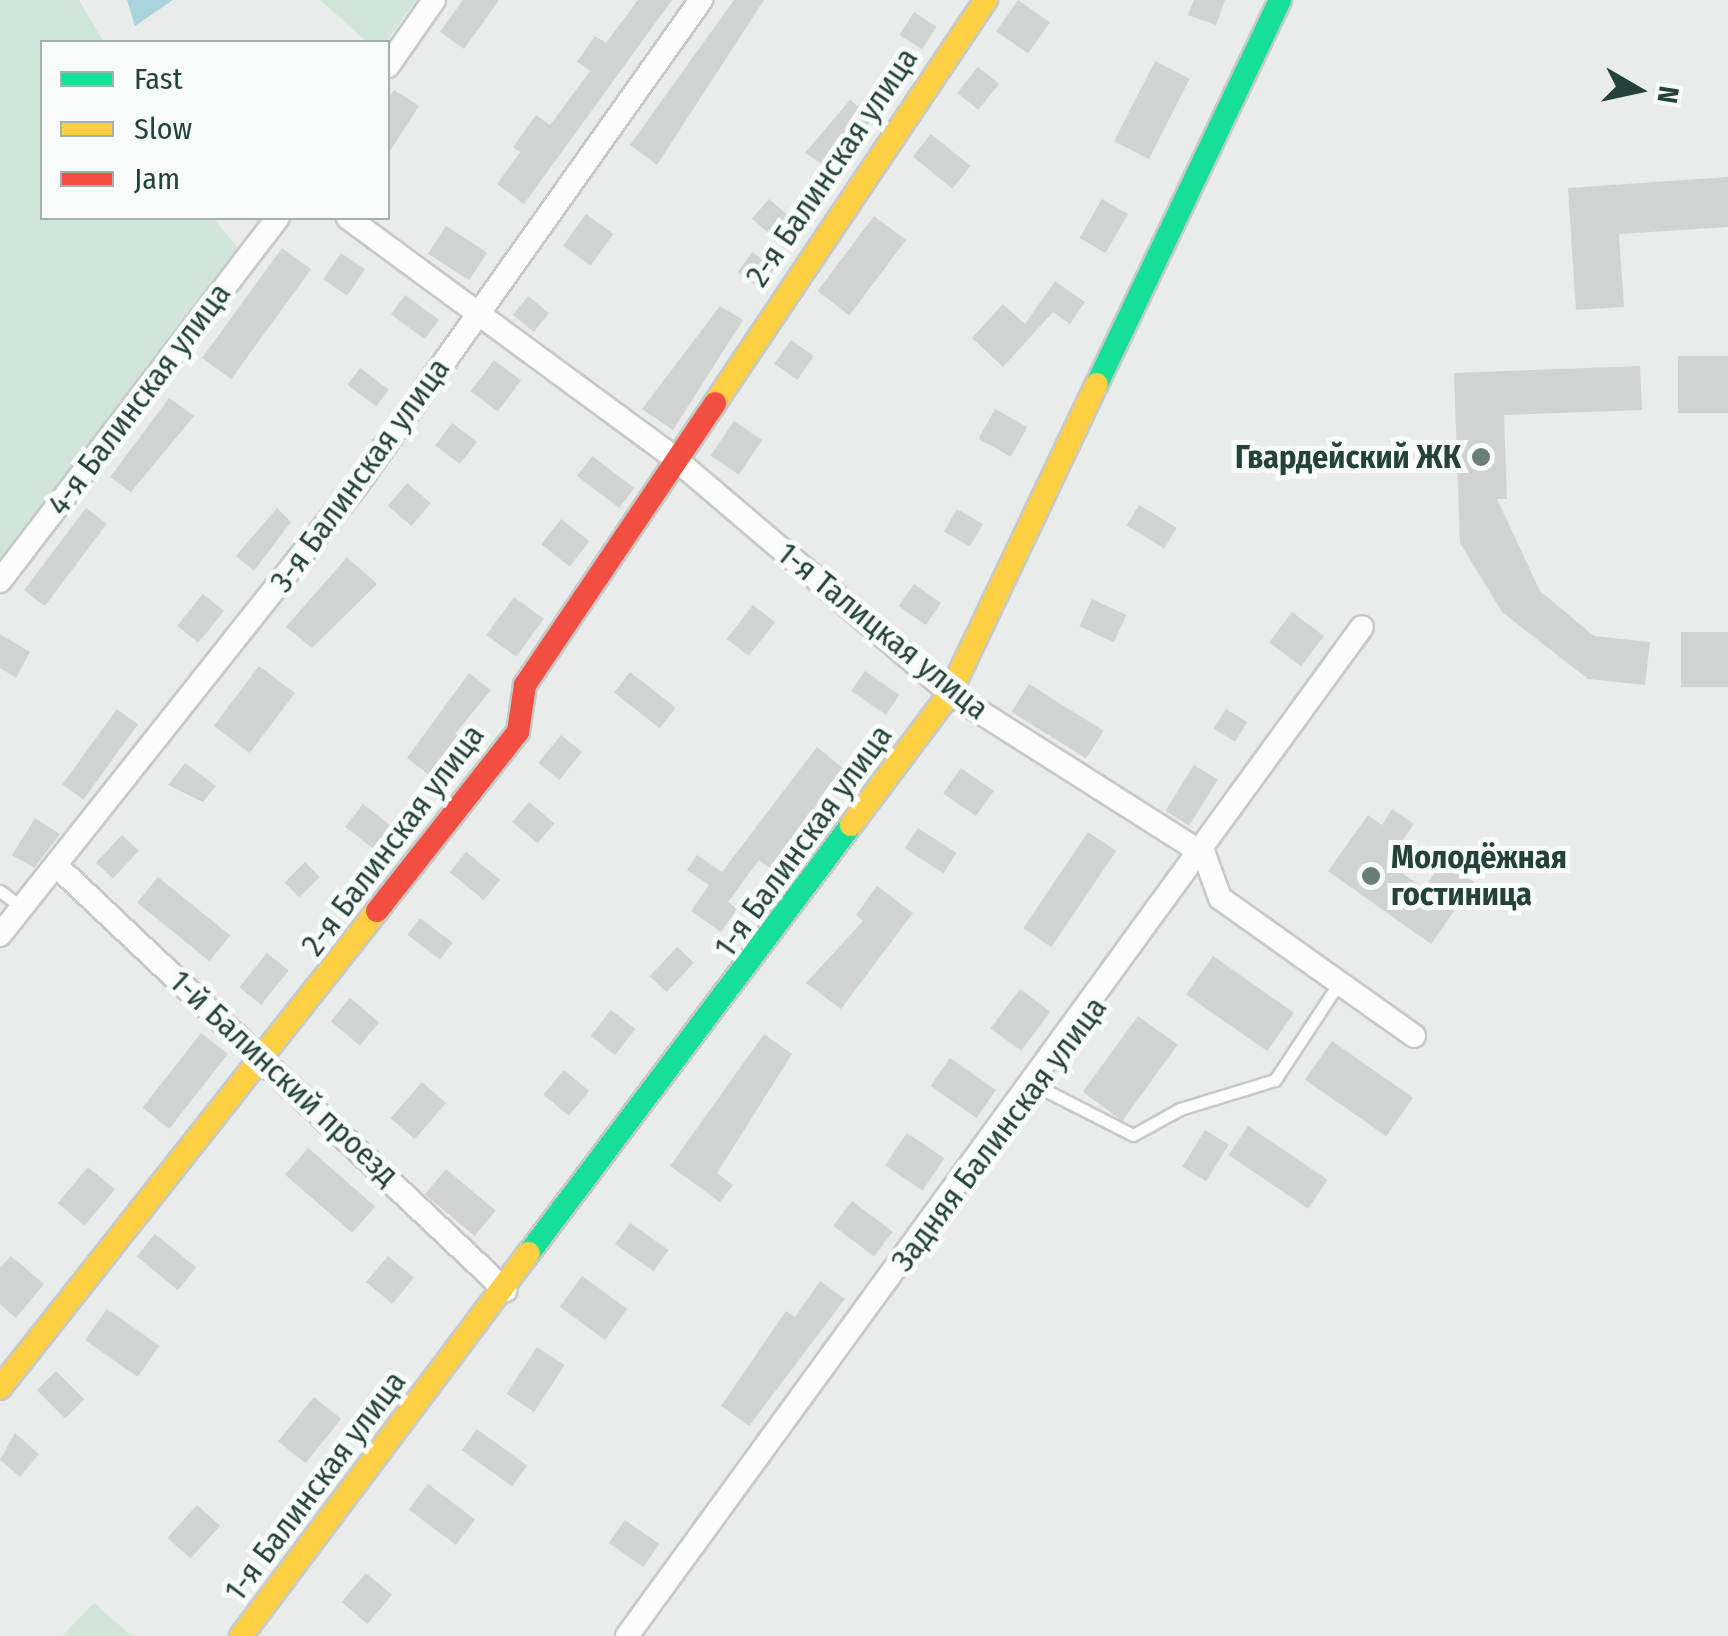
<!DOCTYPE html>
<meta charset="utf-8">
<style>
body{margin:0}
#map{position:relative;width:1728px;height:1636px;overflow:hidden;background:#e8edeb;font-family:"Fira Sans Condensed",sans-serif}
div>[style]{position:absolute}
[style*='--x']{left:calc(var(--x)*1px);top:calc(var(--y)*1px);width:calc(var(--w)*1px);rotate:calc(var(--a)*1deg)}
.green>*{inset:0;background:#d1e6d8}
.water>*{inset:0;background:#a9d4db}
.building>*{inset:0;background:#cfd4d2;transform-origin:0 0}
.roads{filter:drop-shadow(2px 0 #c5cac8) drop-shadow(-2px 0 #c5cac8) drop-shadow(0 2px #c5cac8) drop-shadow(0 -2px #c5cac8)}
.lane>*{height:11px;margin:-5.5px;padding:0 5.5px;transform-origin:5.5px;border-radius:5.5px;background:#fcfcfc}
.street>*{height:22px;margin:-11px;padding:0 11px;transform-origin:11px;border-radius:11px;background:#fcfcfc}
.fast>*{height:22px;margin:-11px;padding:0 11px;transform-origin:11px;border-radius:11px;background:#16e098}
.slow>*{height:22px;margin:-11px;padding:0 11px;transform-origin:11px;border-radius:11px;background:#ffcf43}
.jam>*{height:22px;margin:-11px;padding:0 11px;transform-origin:11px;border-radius:11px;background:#f24e42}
.dots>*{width:28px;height:28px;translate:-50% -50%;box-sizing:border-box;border:5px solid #f7fbf9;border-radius:50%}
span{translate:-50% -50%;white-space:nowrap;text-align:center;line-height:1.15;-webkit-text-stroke:10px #f7fbf9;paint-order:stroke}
.street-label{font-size:32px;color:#24423a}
.poi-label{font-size:32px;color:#24423a;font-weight:700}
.right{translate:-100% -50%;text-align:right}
.left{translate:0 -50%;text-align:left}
.legend{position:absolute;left:40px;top:40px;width:350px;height:180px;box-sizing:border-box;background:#f7fbf9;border:2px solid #a3b1ad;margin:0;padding:12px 18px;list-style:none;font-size:30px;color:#24423a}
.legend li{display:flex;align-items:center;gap:20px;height:50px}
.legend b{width:50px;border:2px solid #a3b1ad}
.north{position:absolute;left:1588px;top:40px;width:100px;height:100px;-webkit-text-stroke:8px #f7fbf9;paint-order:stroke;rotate:99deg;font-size:28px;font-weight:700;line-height:40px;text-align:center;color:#24423a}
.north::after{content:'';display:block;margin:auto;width:35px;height:45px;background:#24423a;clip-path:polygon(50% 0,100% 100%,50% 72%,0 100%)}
</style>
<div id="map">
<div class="green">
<div style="clip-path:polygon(0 0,79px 0,104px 42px,42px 42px,42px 218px,213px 218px,244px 256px,0 562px)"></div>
<div style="clip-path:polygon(320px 0,416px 0,386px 42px,367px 42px)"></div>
<div style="clip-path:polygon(94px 1603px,132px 1636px,62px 1636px)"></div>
</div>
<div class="water">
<div style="clip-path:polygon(127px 0,173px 0,135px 26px)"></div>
</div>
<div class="building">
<div style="clip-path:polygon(463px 0,499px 0,464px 49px,440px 32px)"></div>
<div style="clip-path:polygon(638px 0,672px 0,524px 204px,497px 184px,520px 152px,513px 147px,536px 115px,550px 125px,590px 71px,577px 62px,595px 36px,606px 43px)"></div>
<div style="clip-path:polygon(734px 0,764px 0,657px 165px,630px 145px)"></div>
<div style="left:1018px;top:0;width:39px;height:38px;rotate:35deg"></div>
<div style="clip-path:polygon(1194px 0,1225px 0,1216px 25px,1188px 15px)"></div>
<div style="left:914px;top:12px;width:27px;height:27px;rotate:33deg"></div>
<div style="left:1155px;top:61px;width:39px;height:90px;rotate:27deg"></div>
<div style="left:978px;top:67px;width:27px;height:33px;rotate:39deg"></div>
<div style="clip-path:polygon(394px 90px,419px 106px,388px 154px,388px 100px)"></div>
<div style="clip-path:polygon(850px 100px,873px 117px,836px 173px,805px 153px)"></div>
<div style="left:931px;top:134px;width:51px;height:29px;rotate:39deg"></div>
<div style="clip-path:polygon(1728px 177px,1728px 227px,1619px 234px,1624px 307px,1576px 310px,1568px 188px)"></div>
<div style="left:769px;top:199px;width:28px;height:26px;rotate:41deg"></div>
<div style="left:1102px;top:199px;width:30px;height:45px;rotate:30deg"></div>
<div style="left:586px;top:214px;width:34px;height:39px;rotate:36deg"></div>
<div style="left:874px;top:216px;width:40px;height:94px;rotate:37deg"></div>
<div style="left:446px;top:226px;width:49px;height:33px;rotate:33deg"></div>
<div style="left:282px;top:248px;width:36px;height:136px;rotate:36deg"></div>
<div style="left:752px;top:252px;width:28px;height:25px;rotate:35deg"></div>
<div style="left:341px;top:253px;width:29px;height:32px;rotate:34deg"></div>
<div style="clip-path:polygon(1055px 281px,1085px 302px,1070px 324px,1053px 312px,1003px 367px,972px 338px,1003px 304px,1025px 324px)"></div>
<div style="left:405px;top:295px;width:42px;height:24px;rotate:36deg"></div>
<div style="left:528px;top:296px;width:27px;height:24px;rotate:39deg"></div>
<div style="clip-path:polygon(720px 306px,743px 320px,673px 430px,642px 409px)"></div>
<div style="left:791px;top:340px;width:28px;height:29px;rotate:35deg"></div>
<div style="left:1728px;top:356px;width:57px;height:50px;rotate:90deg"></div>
<div style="left:494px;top:360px;width:34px;height:39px;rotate:37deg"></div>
<div style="clip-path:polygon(1640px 366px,1642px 410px,1504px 415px,1507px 499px,1497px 499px,1540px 591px,1594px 636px,1650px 642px,1645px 685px,1588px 679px,1502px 612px,1460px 543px,1454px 373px)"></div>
<div style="left:360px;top:368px;width:36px;height:21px;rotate:37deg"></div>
<div style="clip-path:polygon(169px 398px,194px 416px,131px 492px,110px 477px)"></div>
<div style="left:995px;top:409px;width:37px;height:34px;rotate:29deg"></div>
<div style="left:734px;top:421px;width:34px;height:42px;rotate:34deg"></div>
<div style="left:452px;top:423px;width:31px;height:28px;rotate:37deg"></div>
<div style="left:592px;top:456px;width:53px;height:25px;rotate:37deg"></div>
<div style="left:407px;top:483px;width:31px;height:30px;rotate:40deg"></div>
<div style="left:1139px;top:505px;width:44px;height:24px;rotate:31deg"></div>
<div style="left:86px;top:508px;width:26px;height:103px;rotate:37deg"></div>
<div style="clip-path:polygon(277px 508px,291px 522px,254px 571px,236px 556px)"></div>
<div style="left:957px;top:509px;width:30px;height:26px;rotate:30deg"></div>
<div style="left:561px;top:519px;width:36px;height:32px;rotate:38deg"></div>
<div style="clip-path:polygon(347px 557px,377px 584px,312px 648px,286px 627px)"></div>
<div style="left:914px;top:584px;width:33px;height:27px;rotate:35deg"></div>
<div style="left:203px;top:594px;width:27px;height:41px;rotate:39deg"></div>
<div style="left:514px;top:597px;width:37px;height:47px;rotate:36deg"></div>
<div style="left:1092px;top:599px;width:38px;height:30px;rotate:25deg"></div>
<div style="left:753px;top:605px;width:28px;height:43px;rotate:38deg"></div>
<div style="left:1292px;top:612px;width:40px;height:38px;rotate:37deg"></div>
<div style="left:1728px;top:632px;width:55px;height:47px;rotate:90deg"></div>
<div style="clip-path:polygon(0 634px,30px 652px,16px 678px,0 668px)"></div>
<div style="left:259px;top:666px;width:45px;height:75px;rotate:37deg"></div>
<div style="left:865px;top:671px;width:42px;height:24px;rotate:35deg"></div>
<div style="left:630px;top:672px;width:58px;height:26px;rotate:38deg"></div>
<div style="clip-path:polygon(469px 673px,491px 690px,455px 734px,467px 742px,437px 781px,407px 758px)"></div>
<div style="left:1029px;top:684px;width:88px;height:33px;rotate:32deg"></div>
<div style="left:117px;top:709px;width:26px;height:93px;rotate:36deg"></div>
<div style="left:1226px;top:709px;width:25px;height:23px;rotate:32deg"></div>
<div style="left:561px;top:735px;width:27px;height:36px;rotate:39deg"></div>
<div style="clip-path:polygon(817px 747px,844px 769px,770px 868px,759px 860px,728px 902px,737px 909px,721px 932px,691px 911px,709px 885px,687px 870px,697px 855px,722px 872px)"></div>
<div style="clip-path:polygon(185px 763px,216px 786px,203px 802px,168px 785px)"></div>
<div style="left:1194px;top:765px;width:28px;height:54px;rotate:32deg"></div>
<div style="left:961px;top:768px;width:40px;height:31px;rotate:35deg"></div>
<div style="left:529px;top:802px;width:33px;height:26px;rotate:40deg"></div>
<div style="left:363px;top:804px;width:39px;height:29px;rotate:38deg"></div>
<div style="clip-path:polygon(1392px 809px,1414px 824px,1387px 863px,1424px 888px,1444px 860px,1474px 882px,1431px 944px,1328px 871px,1368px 815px,1382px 825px)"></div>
<div style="clip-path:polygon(35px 818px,60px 834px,34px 868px,12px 855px)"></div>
<div style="left:918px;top:828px;width:46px;height:24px;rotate:33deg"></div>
<div style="left:1088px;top:832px;width:34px;height:116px;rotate:34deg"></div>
<div style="left:122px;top:835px;width:23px;height:38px;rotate:43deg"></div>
<div style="left:466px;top:852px;width:44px;height:26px;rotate:39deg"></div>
<div style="left:305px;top:862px;width:21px;height:29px;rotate:45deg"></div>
<div style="left:158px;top:877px;width:93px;height:33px;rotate:39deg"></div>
<div style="clip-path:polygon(877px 886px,913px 913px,841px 1009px,806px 983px,863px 921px,856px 915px)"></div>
<div style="left:420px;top:918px;width:41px;height:21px;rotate:37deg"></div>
<div style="left:677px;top:947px;width:23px;height:40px;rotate:43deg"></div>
<div style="left:267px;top:953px;width:28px;height:44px;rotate:39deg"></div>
<div style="left:1213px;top:956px;width:99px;height:47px;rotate:35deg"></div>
<div style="left:1020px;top:989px;width:38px;height:49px;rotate:37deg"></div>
<div style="left:350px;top:998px;width:38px;height:30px;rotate:40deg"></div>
<div style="left:611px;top:1010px;width:31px;height:33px;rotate:38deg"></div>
<div style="left:1138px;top:1016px;width:49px;height:94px;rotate:36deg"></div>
<div style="left:201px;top:1033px;width:34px;height:95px;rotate:38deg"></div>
<div style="clip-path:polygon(764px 1034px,792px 1054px,717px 1173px,733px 1185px,720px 1202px,670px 1166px)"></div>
<div style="left:1332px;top:1041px;width:99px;height:47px;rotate:35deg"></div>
<div style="left:950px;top:1058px;width:56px;height:34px;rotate:35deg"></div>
<div style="left:564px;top:1070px;width:33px;height:32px;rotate:40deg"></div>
<div style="left:422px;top:1082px;width:32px;height:48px;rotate:41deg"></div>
<div style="left:1248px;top:1126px;width:96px;height:35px;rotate:34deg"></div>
<div style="left:1205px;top:1130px;width:28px;height:43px;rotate:32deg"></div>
<div style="left:907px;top:1133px;width:45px;height:39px;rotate:34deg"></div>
<div style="left:308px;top:1148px;width:89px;height:35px;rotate:41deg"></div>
<div style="left:88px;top:1167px;width:35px;height:47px;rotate:40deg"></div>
<div style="left:446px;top:1169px;width:65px;height:33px;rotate:40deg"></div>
<div style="left:852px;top:1201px;width:51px;height:31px;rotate:37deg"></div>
<div style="left:630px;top:1223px;width:47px;height:26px;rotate:35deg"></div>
<div style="left:155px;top:1234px;width:53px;height:29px;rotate:39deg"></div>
<div style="clip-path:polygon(11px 1256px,44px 1284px,16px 1318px,0 1304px,0 1268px)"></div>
<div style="left:388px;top:1256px;width:34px;height:34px;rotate:40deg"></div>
<div style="left:582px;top:1276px;width:56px;height:38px;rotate:36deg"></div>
<div style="clip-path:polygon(820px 1281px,845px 1299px,749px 1426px,721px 1406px,786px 1311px,795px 1317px)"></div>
<div style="left:107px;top:1309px;width:64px;height:38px;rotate:35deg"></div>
<div style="left:537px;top:1347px;width:33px;height:56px;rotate:33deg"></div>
<div style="left:56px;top:1371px;width:40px;height:27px;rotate:45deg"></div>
<div style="left:314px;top:1397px;width:35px;height:57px;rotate:39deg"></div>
<div style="left:477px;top:1429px;width:62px;height:26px;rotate:36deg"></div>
<div style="clip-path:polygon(15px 1433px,39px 1454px,20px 1477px,0 1460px)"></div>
<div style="left:428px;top:1484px;width:59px;height:32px;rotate:37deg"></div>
<div style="left:197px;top:1505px;width:31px;height:44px;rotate:42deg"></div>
<div style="left:625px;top:1520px;width:42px;height:28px;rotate:35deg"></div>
<div style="left:366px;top:1573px;width:34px;height:38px;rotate:40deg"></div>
</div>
<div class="roads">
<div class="lane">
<div style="--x:0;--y:891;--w:25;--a:37"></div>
<div style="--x:1033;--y:1084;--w:112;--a:27"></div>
<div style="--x:1133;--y:1135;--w:54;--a:-29"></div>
<div style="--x:1180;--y:1109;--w:99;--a:-17"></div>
<div style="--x:1275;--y:1080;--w:116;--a:-56.6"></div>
</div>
<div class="street">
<div style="--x:388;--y:66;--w:80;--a:-55.1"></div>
<div style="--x:348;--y:218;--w:403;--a:36.3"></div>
<div style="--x:673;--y:457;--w:364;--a:40.4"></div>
<div style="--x:950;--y:693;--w:301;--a:32.4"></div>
<div style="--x:1204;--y:854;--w:47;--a:70"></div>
<div style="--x:1220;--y:898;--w:238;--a:35.4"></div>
<div style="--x:0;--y:581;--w:457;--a:-52.6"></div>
<div style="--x:60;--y:869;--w:613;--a:43.41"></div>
<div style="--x:0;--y:935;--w:574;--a:-51.57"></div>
<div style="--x:357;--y:485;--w:595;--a:-54.65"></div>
<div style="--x:627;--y:1636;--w:1248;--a:-53.93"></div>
</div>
<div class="fast">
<div style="--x:1097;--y:384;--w:425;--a:-64.5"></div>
<div style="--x:529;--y:1253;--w:536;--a:-53.04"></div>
</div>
<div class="slow">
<div style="--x:715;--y:403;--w:486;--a:-56.1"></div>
<div style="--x:851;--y:825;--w:165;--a:-53.1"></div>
<div style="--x:950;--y:693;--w:342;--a:-64.6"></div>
<div style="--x:0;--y:1388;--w:608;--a:-51.68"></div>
<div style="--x:241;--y:1636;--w:479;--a:-53.1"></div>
</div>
<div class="jam">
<div style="--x:377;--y:911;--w:228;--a:-51.8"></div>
<div style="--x:518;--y:732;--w:48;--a:-81.5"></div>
<div style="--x:525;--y:685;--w:340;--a:-56"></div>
</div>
</div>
<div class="dots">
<div style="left:1481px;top:457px;background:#697e78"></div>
<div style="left:1371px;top:876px;background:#697e78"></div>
</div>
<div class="street-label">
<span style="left:832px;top:167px;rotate:-56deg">2-я Балинская улица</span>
<span style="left:139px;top:399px;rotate:-53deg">4-я Балинская улица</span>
<span style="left:360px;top:475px;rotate:-54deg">3-я Балинская улица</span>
<span style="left:883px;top:631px;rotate:39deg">1-я Талицкая улица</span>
<span style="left:393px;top:840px;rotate:-53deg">2-я Балинская улица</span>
<span style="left:803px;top:841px;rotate:-54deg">1-я Балинская улица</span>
<span style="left:284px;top:1078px;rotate:43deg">1-й Балинский проезд</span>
<span style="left:999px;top:1134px;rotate:-53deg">Задняя Балинская улица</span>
<span style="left:315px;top:1486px;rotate:-53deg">1-я Балинская улица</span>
</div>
<div class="poi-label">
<span class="right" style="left:1461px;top:457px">Гвардейский ЖК</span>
<span class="left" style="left:1391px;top:876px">Молодёжная<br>гостиница</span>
</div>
<ul class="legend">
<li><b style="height:12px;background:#16e098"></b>Fast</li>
<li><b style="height:12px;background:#ffcf43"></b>Slow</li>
<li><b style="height:12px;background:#f24e42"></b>Jam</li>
</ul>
<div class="north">N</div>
</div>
